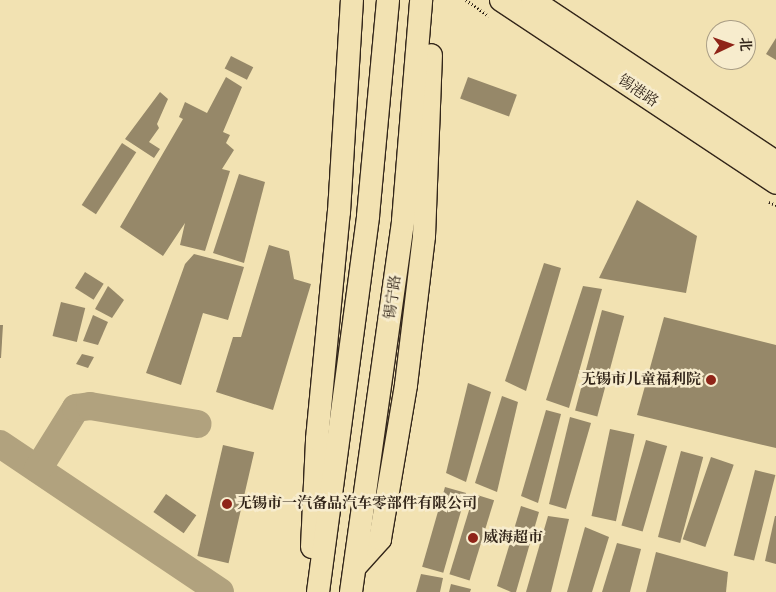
<!DOCTYPE html>
<meta charset="utf-8">
<style>
body{margin:0}
#map{position:relative;width:776px;height:592px;overflow:hidden;background:#f2e2b2;font-family:"IM FELL French Canon","Noto Serif SC",serif}
div>[style]{position:absolute}
[style*='--x']{left:calc(var(--x)*1px);top:calc(var(--y)*1px);width:calc(var(--w)*1px);rotate:calc(var(--a)*1deg)}
.river>*{height:28px;margin:-14px;padding:0 14px;transform-origin:14px;border-radius:14px;background:#b1a27e}
.building>*{inset:0;background:#968869;transform-origin:0 0}
.path>*{height:2.5px;margin-top:-1.25px;transform-origin:0;background:repeating-linear-gradient(90deg,#33261a 0 1px,transparent 0 3.5px)}
.roads{filter:drop-shadow(1px 0 #33261a) drop-shadow(-1px 0 #33261a) drop-shadow(0 1px #33261a) drop-shadow(0 -1px #33261a)}
.primary>*{height:22px;margin:-11px;padding:0 11px;transform-origin:11px;border-radius:11px;background:#f2e2b2}
.dots>*{width:14px;height:14px;translate:-50% -50%;box-sizing:border-box;border:2px solid #f7eccd;border-radius:50%}
span{translate:-50% -50%;white-space:nowrap;text-align:center;line-height:1.15;-webkit-text-stroke:5px #f7eccd;paint-order:stroke}
.street-label{font-size:15px;color:#33261a}
.poi-label{font-size:15px;color:#33261a;font-weight:700}
.right{translate:-100% -50%;text-align:right}
.left{translate:0 -50%;text-align:left}
.north{position:absolute;left:706px;top:20px;width:50px;height:50px;box-sizing:border-box;background:#f7eccd;border:1px solid #a99d85;border-radius:50%;rotate:87deg;font-size:14px;font-weight:700;line-height:20px;text-align:center;color:#33261a}
.north::after{content:'';display:block;margin:auto;width:18px;height:22px;background:#8f2418;clip-path:polygon(50% 0,100% 100%,50% 72%,0 100%)}
</style>
<div id="map">
<div class="river">
<div style="--x:0;--y:444;--w:265;--a:33.9"></div>
<div style="--x:38;--y:469;--w:72;--a:-58.1"></div>
<div style="--x:76;--y:408;--w:14;--a:-8"></div>
<div style="--x:90;--y:406;--w:109;--a:9.5"></div>
</div>
<div class="building">
<div style="clip-path:polygon(776px 38px,776px 60px,766px 54px)"></div>
<div style="left:231px;top:56px;width:25px;height:14px;rotate:27deg"></div>
<div style="clip-path:polygon(226px 77px,242px 87px,223px 132px,230px 135px,226px 143px,234px 150px,222px 169px,230px 171px,205px 251px,180px 245px,185px 223px,163px 256px,120px 227px,183px 119px,179px 117px,185px 102px,207px 113px)"></div>
<div style="left:468px;top:77px;width:52px;height:23px;rotate:20deg"></div>
<div style="clip-path:polygon(160px 92px,168px 99px,157px 124px,159px 128px,149px 142px,160px 149px,154px 158px,125px 139px)"></div>
<div style="left:122px;top:143px;width:17px;height:74px;rotate:33deg"></div>
<div style="clip-path:polygon(239px 174px,265px 182px,244px 263px,213px 253px)"></div>
<div style="clip-path:polygon(637px 200px,697px 236px,686px 293px,599px 278px)"></div>
<div style="clip-path:polygon(269px 245px,289px 251px,294px 279px,311px 284px,273px 410px,216px 392px,233px 337px,241px 337px)"></div>
<div style="clip-path:polygon(194px 254px,244px 267px,228px 320px,203px 313px,181px 385px,146px 373px,185px 264px)"></div>
<div style="clip-path:polygon(544px 263px,561px 268px,526px 391px,505px 381px)"></div>
<div style="left:85px;top:272px;width:22px;height:19px;rotate:32deg"></div>
<div style="clip-path:polygon(108px 286px,124px 300px,112px 318px,95px 309px)"></div>
<div style="clip-path:polygon(583px 286px,602px 289px,569px 408px,546px 400px)"></div>
<div style="left:61px;top:302px;width:25px;height:35px;rotate:14deg"></div>
<div style="left:602px;top:310px;width:23px;height:104px;rotate:15deg"></div>
<div style="clip-path:polygon(93px 315px,108px 322px,98px 345px,83px 341px)"></div>
<div style="clip-path:polygon(664px 317px,776px 345px,776px 448px,637px 415px)"></div>
<div style="clip-path:polygon(0 325px,3px 325px,1px 358px,0 358px)"></div>
<div style="clip-path:polygon(82px 354px,94px 357px,88px 368px,76px 364px)"></div>
<div style="clip-path:polygon(468px 383px,491px 392px,466px 482px,446px 473px)"></div>
<div style="clip-path:polygon(502px 396px,518px 402px,497px 492px,475px 483px)"></div>
<div style="clip-path:polygon(546px 410px,561px 414px,538px 503px,521px 496px)"></div>
<div style="clip-path:polygon(570px 417px,591px 423px,566px 509px,549px 504px)"></div>
<div style="left:610px;top:429px;width:25px;height:89px;rotate:12deg"></div>
<div style="left:646px;top:440px;width:22px;height:89px;rotate:16deg"></div>
<div style="left:223px;top:445px;width:32px;height:114px;rotate:13deg"></div>
<div style="left:681px;top:451px;width:23px;height:89px;rotate:15deg"></div>
<div style="left:711px;top:457px;width:24px;height:87px;rotate:19deg"></div>
<div style="left:755px;top:470px;width:21px;height:88px;rotate:14deg"></div>
<div style="left:445px;top:487px;width:22px;height:83px;rotate:16deg"></div>
<div style="left:166px;top:494px;width:37px;height:22px;rotate:35deg"></div>
<div style="left:474px;top:494px;width:21px;height:84px;rotate:17deg"></div>
<div style="clip-path:polygon(521px 506px,539px 512px,516px 592px,511px 592px,497px 586px)"></div>
<div style="clip-path:polygon(548px 516px,569px 519px,551px 592px,526px 592px)"></div>
<div style="clip-path:polygon(775px 516px,776px 516px,776px 564px,765px 561px)"></div>
<div style="clip-path:polygon(585px 527px,609px 537px,592px 592px,567px 592px)"></div>
<div style="clip-path:polygon(617px 543px,641px 549px,630px 592px,602px 592px)"></div>
<div style="clip-path:polygon(656px 552px,728px 572px,726px 592px,646px 592px)"></div>
<div style="clip-path:polygon(421px 574px,443px 578px,440px 592px,416px 592px)"></div>
<div style="clip-path:polygon(451px 584px,471px 589px,470px 592px,449px 592px)"></div>
</div>
<div class="path">
<div style="--x:466;--y:0;--w:28;--a:35"></div>
<div style="--x:769;--y:202;--w:8;--a:23"></div>
</div>
<div class="roads">
<div class="primary">
<div style="--x:501;--y:0;--w:330;--a:33.6"></div>
<div style="--x:532;--y:0;--w:293;--a:33.6"></div>
<div style="--x:312;--y:547;--w:108;--a:-87.3"></div>
<div style="--x:317;--y:439;--w:228;--a:-84.5"></div>
<div style="--x:339;--y:212;--w:212;--a:-86.5"></div>
<div style="--x:356;--y:566;--w:36;--a:-48"></div>
<div style="--x:380;--y:539;--w:156;--a:-80.4"></div>
<div style="--x:406;--y:385;--w:150;--a:-83.1"></div>
<div style="--x:424;--y:236;--w:181;--a:-87.8"></div>
<div style="--x:318;--y:592;--w:379;--a:-82.4"></div>
<div style="--x:368;--y:216;--w:217;--a:-84.7"></div>
<div style="--x:351;--y:592;--w:375;--a:-82"></div>
<div style="--x:403;--y:221;--w:222;--a:-85.3"></div>
</div>
</div>
<div class="dots">
<div style="left:711px;top:380px;background:#8f2418"></div>
<div style="left:227px;top:504px;background:#8f2418"></div>
<div style="left:473px;top:538px;background:#8f2418"></div>
</div>
<div class="street-label">
<span style="left:638px;top:91px;rotate:34deg">锡港路</span>
<span style="left:393px;top:297px;rotate:-82deg">锡宁路</span>
</div>
<div class="poi-label">
<span class="right" style="left:701px;top:380px">无锡市儿童福利院</span>
<span class="left" style="left:237px;top:504px">无锡市一汽备品汽车零部件有限公司</span>
<span class="left" style="left:483px;top:538px">威海超市</span>
</div>
<div class="north">北</div>
</div>
